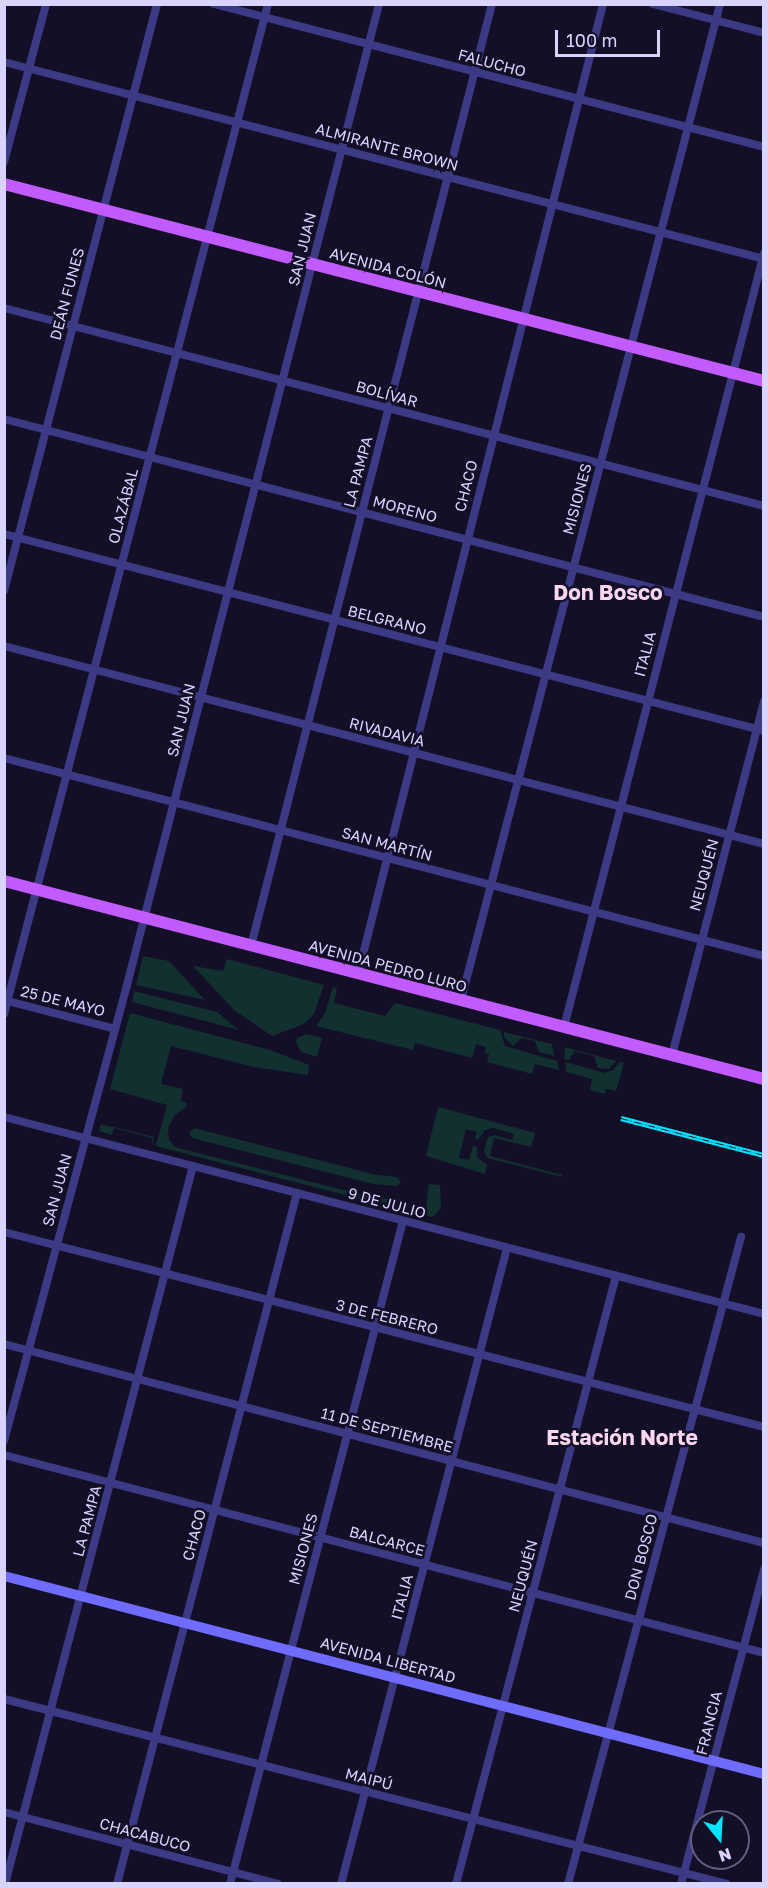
<!DOCTYPE html>
<meta charset="utf-8">
<style>
body{margin:0}
#map{position:relative;width:768px;height:1888px;overflow:hidden;background:#130f26;font-family:"Golos Text",sans-serif}
div>[style]{position:absolute}
[style*='--x']{left:calc(var(--x)*1px);top:calc(var(--y)*1px);width:calc(var(--w)*1px);rotate:calc(var(--a)*1deg)}
.green>*{inset:0;background:#12302f}
.street>*{height:8px;margin:-4px;padding:0 4px;transform-origin:4px;border-radius:4px;background:#3d3a85}
.secondary>*{height:10px;margin:-5px;padding:0 5px;transform-origin:5px;border-radius:5px;background:#6f6bff}
.primary>*{height:12px;margin:-6px;padding:0 6px;transform-origin:6px;border-radius:6px;background:#c25bff}
.rail>*{height:4.5px;margin-top:-2.25px;transform-origin:0;background:repeating-linear-gradient(90deg,#130f26 0 7px,#00e5ff 0 14px);box-sizing:border-box;border-block:2px solid #00e5ff}
span{translate:-50% -50%;white-space:nowrap;text-align:center;line-height:1.15;-webkit-text-stroke:5px #130f26;paint-order:stroke}
.street-label{font-size:15px;color:#d9d4ff}
.district-label{font-size:21px;color:#ffd6f0;font-weight:700}
.frame{position:absolute;inset:0;border:6px solid #d9d4ff;pointer-events:none}
.north{position:absolute;left:690px;top:1810px;width:60px;height:60px;box-sizing:border-box;background:#130f26;border:2px solid #625e7d;border-radius:50%;rotate:162deg;font-size:16px;font-weight:700;line-height:24px;text-align:center;color:#d9d4ff}
.north::after{content:'';display:block;margin:auto;width:21px;height:27px;background:#00e5ff;clip-path:polygon(50% 0,100% 100%,50% 72%,0 100%)}
.scale{position:absolute;left:555px;top:30px;width:105px;height:27px;box-sizing:border-box;border:3px solid #d9d4ff;border-top:0;padding-left:8px;font-size:18px;line-height:21px;white-space:nowrap;color:#d9d4ff;-webkit-text-stroke:4px #130f26;paint-order:stroke}
</style>
<div id="map">
<div class="green">
<div style="clip-path:polygon(143px 956px,169px 961px,205px 1000px,136px 985px)"></div>
<div style="clip-path:polygon(227px 959px,324px 985px,314px 1014px,304px 1024px,272px 1036px,234px 1010px,193px 966px,223px 971px)"></div>
<div style="clip-path:polygon(333px 987px,337px 988px,334px 1003px,385px 1016px,395px 1003px,500px 1030px,505px 1046px,557px 1061px,559px 1070px,535px 1064px,532px 1074px,487px 1062px,489px 1054px,485px 1053px,486px 1047px,476px 1044px,472px 1058px,415px 1043px,413px 1050px,316px 1026px,325px 1013px)"></div>
<div style="clip-path:polygon(134px 991px,217px 1012px,239px 1030px,132px 1002px)"></div>
<div style="clip-path:polygon(130px 1013px,270px 1050px,309px 1065px,308px 1075px,254px 1067px,171px 1046px,161px 1084px,183px 1089px,181px 1101px,187px 1103px,186px 1107px,174px 1116px,168px 1128px,169px 1140px,175px 1147px,375px 1198px,393px 1199px,399px 1203px,399px 1209px,156px 1146px,167px 1105px,110px 1089px)"></div>
<div style="clip-path:polygon(504px 1032px,552px 1044px,554px 1056px,539px 1052px,535px 1041px,522px 1038px,513px 1046px,504px 1037px)"></div>
<div style="clip-path:polygon(306px 1034px,322px 1038px,317px 1057px,301px 1052px,296px 1042px,297px 1038px)"></div>
<div style="clip-path:polygon(565px 1047px,575px 1050px,616px 1061px,609px 1069px,598px 1068px,594px 1056px,575px 1051px,569px 1060px,564px 1059px)"></div>
<div style="clip-path:polygon(565px 1062px,605px 1073px,613px 1070px,620px 1062px,624px 1063px,616px 1091px,606px 1089px,605px 1094px,590px 1090px,592px 1079px,566px 1072px)"></div>
<div style="clip-path:polygon(438px 1107px,535px 1133px,531px 1147px,494px 1138px,490px 1156px,562px 1175px,562px 1177px,487px 1158px,484px 1150px,488px 1137px,495px 1135px,512px 1140px,514px 1134px,493px 1128px,485px 1130px,478px 1140px,475px 1139px,477px 1132px,466px 1129px,459px 1158px,469px 1160px,473px 1146px,477px 1147px,477px 1157px,487px 1165px,485px 1174px,426px 1156px)"></div>
<div style="clip-path:polygon(101px 1124px,154px 1137px,152px 1145px,152px 1138px,114px 1128px,112px 1135px,99px 1131px)"></div>
<div style="clip-path:polygon(194px 1128px,377px 1175px,397px 1177px,401px 1183px,396px 1186px,373px 1184px,192px 1138px,189px 1133px)"></div>
<div style="clip-path:polygon(429px 1184px,440px 1185px,441px 1208px,433px 1217px,427px 1216px,426px 1211px)"></div>
</div>
<div class="street">
<div style="--x:214;--y:4;--w:568;--a:14.57"></div>
<div style="--x:653;--y:4;--w:115;--a:14.6"></div>
<div style="--x:4;--y:62;--w:785;--a:14.53"></div>
<div style="--x:4;--y:162;--w:163;--a:-75.1"></div>
<div style="--x:4;--y:308;--w:785;--a:14.6"></div>
<div style="--x:4;--y:419;--w:785;--a:14.6"></div>
<div style="--x:4;--y:534;--w:785;--a:14.53"></div>
<div style="--x:4;--y:591;--w:607;--a:-75.39"></div>
<div style="--x:4;--y:646;--w:785;--a:14.6"></div>
<div style="--x:4;--y:758;--w:785;--a:14.6"></div>
<div style="--x:251;--y:946;--w:972;--a:-75.65"></div>
<div style="--x:358;--y:974;--w:1000;--a:-75.82"></div>
<div style="--x:4;--y:1000;--w:115;--a:14.6"></div>
<div style="--x:461;--y:1000;--w:1029;--a:-75.42"></div>
<div style="--x:4;--y:1014;--w:1044;--a:-75.35"></div>
<div style="--x:564;--y:1027;--w:799;--a:-75.51"></div>
<div style="--x:672;--y:1055;--w:366;--a:-75.4"></div>
<div style="--x:4;--y:1117;--w:785;--a:14.53"></div>
<div style="--x:4;--y:1232;--w:785;--a:14.39"></div>
<div style="--x:4;--y:1344;--w:786;--a:14.67"></div>
<div style="--x:4;--y:1441;--w:472;--a:-74.9"></div>
<div style="--x:127;--y:985;--w:1013;--a:-75.59"></div>
<div style="--x:4;--y:1455;--w:785;--a:14.6"></div>
<div style="--x:4;--y:1699;--w:746;--a:14.35"></div>
<div style="--x:4;--y:1812;--w:283;--a:14.7"></div>
<div style="--x:5;--y:1884;--w:742;--a:-75.33"></div>
<div style="--x:117;--y:1884;--w:714;--a:-75.4"></div>
<div style="--x:230;--y:1884;--w:685;--a:-75.38"></div>
<div style="--x:341;--y:1884;--w:657;--a:-75.37"></div>
<div style="--x:456;--y:1884;--w:629;--a:-75.26"></div>
<div style="--x:568;--y:1884;--w:670;--a:-75.03"></div>
<div style="--x:681;--y:1884;--w:326;--a:-75.2"></div>
</div>
<div class="secondary">
<div style="--x:4;--y:1576;--w:785;--a:14.6"></div>
</div>
<div class="primary">
<div style="--x:4;--y:184;--w:785;--a:14.53"></div>
<div style="--x:4;--y:881;--w:785;--a:14.6"></div>
</div>
<div class="rail">
<div style="--x:621;--y:1118;--w:148;--a:14.5"></div>
</div>
<div class="street-label">
<span style="left:492px;top:63px;rotate:15deg">FALUCHO</span>
<span style="left:387px;top:147px;rotate:15deg">ALMIRANTE BROWN</span>
<span style="left:302px;top:249px;rotate:-76deg">SAN JUAN</span>
<span style="left:388px;top:268px;rotate:15deg">AVENIDA COLÓN</span>
<span style="left:67px;top:294px;rotate:-75deg">DEÁN FUNES</span>
<span style="left:387px;top:394px;rotate:15deg">BOLÍVAR</span>
<span style="left:358px;top:472px;rotate:-75deg">LA PAMPA</span>
<span style="left:466px;top:486px;rotate:-76deg">CHACO</span>
<span style="left:577px;top:499px;rotate:-75deg">MISIONES</span>
<span style="left:123px;top:506px;rotate:-75deg">OLAZÁBAL</span>
<span style="left:405px;top:509px;rotate:15deg">MORENO</span>
<span style="left:387px;top:620px;rotate:14deg">BELGRANO</span>
<span style="left:645px;top:654px;rotate:-75deg">ITALIA</span>
<span style="left:181px;top:720px;rotate:-76deg">SAN JUAN</span>
<span style="left:387px;top:732px;rotate:14deg">RIVADAVIA</span>
<span style="left:387px;top:844px;rotate:15deg">SAN MARTÍN</span>
<span style="left:704px;top:875px;rotate:-75deg">NEUQUÉN</span>
<span style="left:388px;top:966px;rotate:15deg">AVENIDA PEDRO LURO</span>
<span style="left:63px;top:1001px;rotate:14deg">25 DE MAYO</span>
<span style="left:57px;top:1190px;rotate:-75deg">SAN JUAN</span>
<span style="left:387px;top:1203px;rotate:15deg">9 DE JULIO</span>
<span style="left:387px;top:1317px;rotate:14deg">3 DE FEBRERO</span>
<span style="left:387px;top:1430px;rotate:15deg">11 DE SEPTIEMBRE</span>
<span style="left:87px;top:1521px;rotate:-75deg">LA PAMPA</span>
<span style="left:194px;top:1535px;rotate:-75deg">CHACO</span>
<span style="left:387px;top:1541px;rotate:15deg">BALCARCE</span>
<span style="left:303px;top:1549px;rotate:-75deg">MISIONES</span>
<span style="left:641px;top:1557px;rotate:-75deg">DON BOSCO</span>
<span style="left:523px;top:1576px;rotate:-75deg">NEUQUÉN</span>
<span style="left:402px;top:1597px;rotate:-75deg">ITALIA</span>
<span style="left:388px;top:1660px;rotate:15deg">AVENIDA LIBERTAD</span>
<span style="left:709px;top:1723px;rotate:-76deg">FRANCIA</span>
<span style="left:369px;top:1779px;rotate:14deg">MAIPÚ</span>
<span style="left:145px;top:1835px;rotate:15deg">CHACABUCO</span>
</div>
<div class="district-label">
<span style="left:608px;top:592px">Don Bosco</span>
<span style="left:622px;top:1437px">Estación Norte</span>
</div>
<div class="frame"></div>
<div class="north">N</div>
<div class="scale">100 m</div>
</div>
